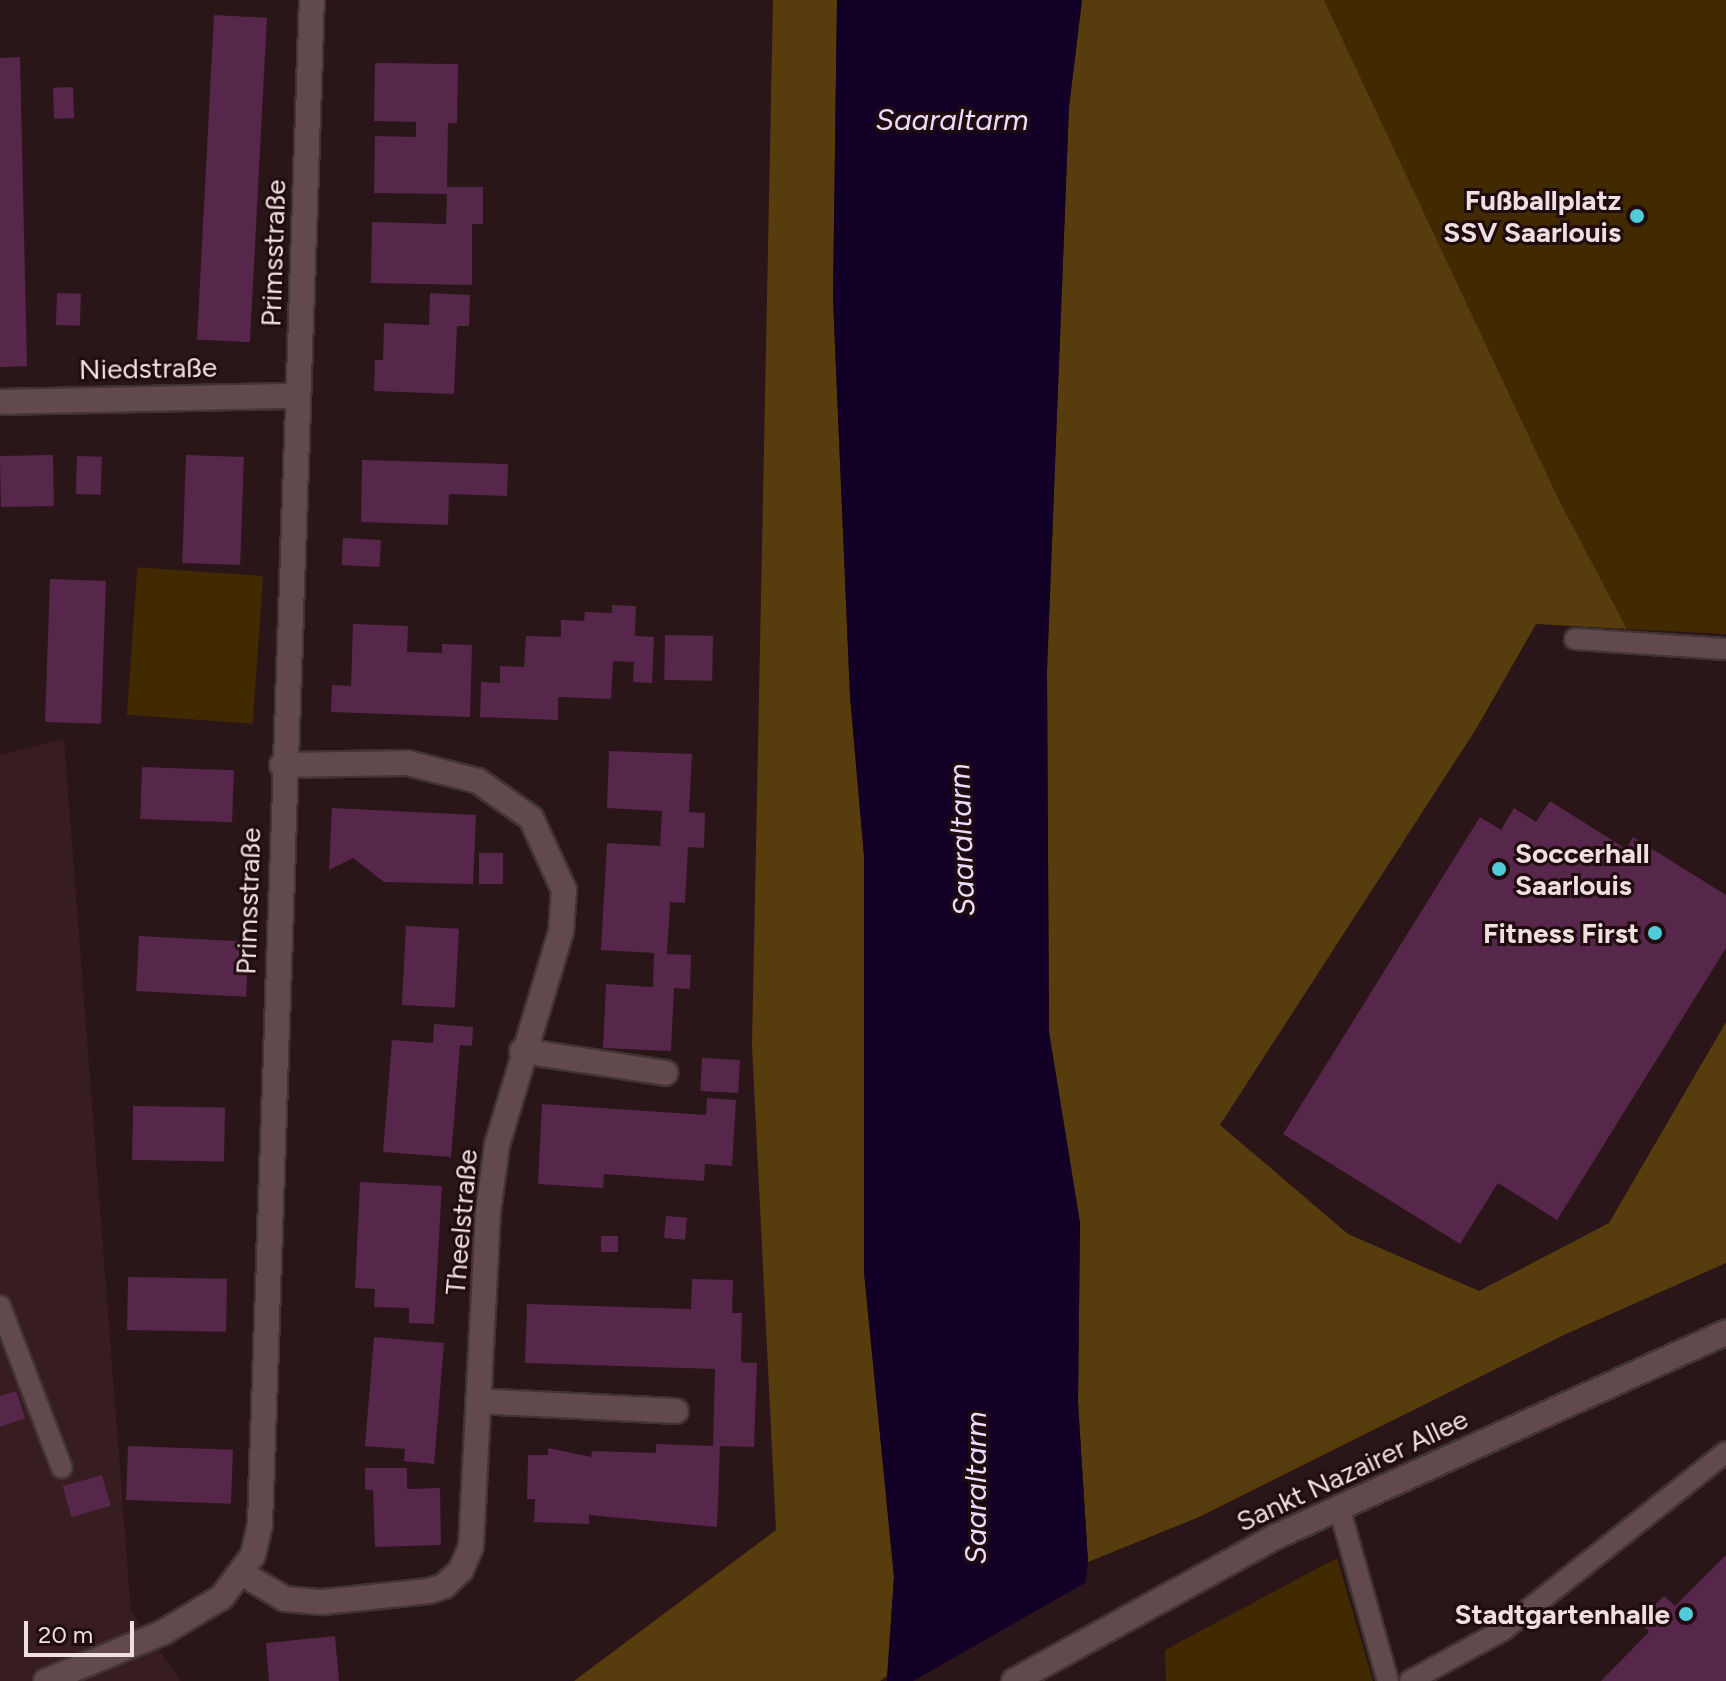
<!DOCTYPE html>
<meta charset="utf-8">
<style>
body{margin:0}
#map{position:relative;width:1726px;height:1681px;overflow:hidden;background:#2a1518;font-family:Figtree,sans-serif}
div>[style]{position:absolute}
[style*='--x']{left:calc(var(--x)*1px);top:calc(var(--y)*1px);width:calc(var(--w)*1px);rotate:calc(var(--a)*1deg)}
.built>*{inset:0;background:#371c20}
.green>*{inset:0;background:#422a00;transform-origin:0 0}
.forest>*{inset:0;background:#573d0d}
.water>*{inset:0;background:#130027}
.pier>*{inset:0;background:#2a1518}
.building>*{inset:0;background:#57264b;transform-origin:0 0}
.roads{filter:drop-shadow(2px 0 #423335) drop-shadow(-2px 0 #423335) drop-shadow(0 2px #423335) drop-shadow(0 -2px #423335)}
.lane>*{height:20px;margin:-10px;padding:0 10px;transform-origin:10px;border-radius:10px;background:#62494c}
.street>*{height:24px;margin:-12px;padding:0 12px;transform-origin:12px;border-radius:12px;background:#62494c}
.secondary>*{height:24px;margin:-12px;padding:0 12px;transform-origin:12px;border-radius:12px;background:#62494c}
.dots>*{width:22px;height:22px;translate:-50% -50%;box-sizing:border-box;border:4px solid #200c0f;border-radius:50%}
span{translate:-50% -50%;white-space:nowrap;text-align:center;line-height:1.15;-webkit-text-stroke:6px #200c0f;paint-order:stroke}
.poi-label{font-size:28px;color:#efdfe1;font-weight:700}
.right{translate:-100% -50%;text-align:right}
.left{translate:0 -50%;text-align:left}
.street-label{font-size:28px;color:#efdfe1}
.water-label{font-size:30px;color:#eaddfe;font-style:italic}
.scale{position:absolute;left:24px;top:1621px;width:110px;height:36px;box-sizing:border-box;border:4px solid #efdfe1;border-top:0;padding-left:10px;font-size:24px;line-height:28px;white-space:nowrap;color:#efdfe1;-webkit-text-stroke:6px #200c0f;paint-order:stroke}
</style>
<div id="map">
<div class="built">
<div style="clip-path:polygon(64px 739px,131px 1612px,181px 1681px,0 1681px,0 755px)"></div>
</div>
<div class="green">
<div style="clip-path:polygon(1324px 0,1726px 0,1726px 634px,1627px 629px,1560px 502px)"></div>
<div style="left:263px;top:576px;width:148px;height:126px;rotate:94deg"></div>
<div style="clip-path:polygon(1337px 1558px,1373px 1681px,1166px 1681px,1165px 1650px)"></div>
</div>
<div class="forest">
<div style="clip-path:polygon(773px 0,837px 0,833px 298px,850px 696px,864px 856px,864px 1272px,894px 1577px,887px 1676px,880px 1681px,574px 1681px,776px 1530px,752px 1045px)"></div>
<div style="clip-path:polygon(1082px 0,1324px 0,1560px 502px,1627px 629px,1536px 624px,1476px 729px,1220px 1125px,1348px 1234px,1479px 1291px,1609px 1223px,1726px 1022px,1726px 1263px,1566px 1334px,1199px 1517px,1088px 1562px,1078px 1403px,1080px 1223px,1049px 1032px,1047px 670px,1069px 107px)"></div>
</div>
<div class="water">
<div style="clip-path:polygon(837px 0,1082px 0,1069px 107px,1047px 670px,1049px 1032px,1080px 1223px,1078px 1403px,1088px 1562px,1073px 1681px,887px 1681px,894px 1577px,864px 1272px,864px 856px,850px 696px,833px 298px)"></div>
</div>
<div class="pier">
<div style="clip-path:polygon(1090px 1580px,1077px 1681px,913px 1681px)"></div>
</div>
<div class="building">
<div style="left:214px;top:15px;width:53px;height:325px;rotate:3deg"></div>
<div style="clip-path:polygon(20px 57px,27px 366px,0 367px,0 58px)"></div>
<div style="clip-path:polygon(375px 63px,458px 64px,457px 123px,448px 123px,447px 187px,483px 187px,483px 224px,472px 224px,472px 285px,371px 283px,372px 222px,446px 224px,447px 194px,374px 193px,375px 136px,416px 137px,416px 122px,374px 121px)"></div>
<div style="left:73px;top:87px;width:31px;height:20px;rotate:88deg"></div>
<div style="left:57px;top:293px;width:24px;height:32px;rotate:2deg"></div>
<div style="clip-path:polygon(430px 293px,470px 295px,469px 326px,457px 326px,454px 394px,374px 391px,375px 360px,383px 360px,384px 323px,429px 325px)"></div>
<div style="left:53px;top:455px;width:51px;height:53px;rotate:89deg"></div>
<div style="left:186px;top:455px;width:58px;height:108px;rotate:2deg"></div>
<div style="left:77px;top:456px;width:25px;height:38px;rotate:2deg"></div>
<div style="clip-path:polygon(362px 460px,508px 464px,507px 496px,449px 494px,448px 525px,361px 522px)"></div>
<div style="left:343px;top:538px;width:38px;height:27px;rotate:3deg"></div>
<div style="left:50px;top:579px;width:56px;height:143px;rotate:2deg"></div>
<div style="clip-path:polygon(612px 605px,636px 606px,635px 636px,654px 637px,652px 683px,633px 682px,634px 662px,613px 661px,611px 699px,558px 697px,558px 720px,480px 717px,481px 682px,500px 683px,500px 666px,524px 667px,526px 636px,561px 637px,561px 620px,584px 621px,585px 612px,612px 613px)"></div>
<div style="clip-path:polygon(353px 624px,408px 626px,407px 652px,442px 653px,442px 644px,472px 645px,470px 717px,331px 712px,332px 685px,351px 686px)"></div>
<div style="left:665px;top:635px;width:48px;height:45px;rotate:1deg"></div>
<div style="clip-path:polygon(609px 751px,692px 754px,689px 812px,705px 813px,704px 848px,688px 847px,685px 903px,670px 902px,667px 954px,691px 955px,690px 989px,674px 988px,671px 1051px,603px 1048px,606px 984px,653px 987px,654px 953px,601px 950px,607px 843px,660px 846px,662px 811px,607px 808px)"></div>
<div style="left:142px;top:767px;width:92px;height:52px;rotate:2deg"></div>
<div style="clip-path:polygon(1550px 801px,1626px 849px,1633px 837px,1726px 895px,1726px 948px,1557px 1220px,1498px 1183px,1460px 1244px,1283px 1134px,1480px 817px,1501px 830px,1514px 808px,1536px 822px)"></div>
<div style="clip-path:polygon(332px 808px,476px 815px,473px 884px,384px 882px,353px 858px,329px 870px)"></div>
<div style="left:479px;top:853px;width:24px;height:31px"></div>
<div style="left:406px;top:926px;width:53px;height:79px;rotate:3deg"></div>
<div style="left:139px;top:936px;width:110px;height:55px;rotate:3deg"></div>
<div style="clip-path:polygon(434px 1024px,473px 1027px,472px 1046px,460px 1045px,451px 1157px,383px 1152px,392px 1040px,433px 1043px)"></div>
<div style="left:702px;top:1058px;width:38px;height:33px;rotate:3deg"></div>
<div style="clip-path:polygon(707px 1098px,736px 1100px,732px 1166px,705px 1164px,704px 1181px,604px 1174px,603px 1188px,538px 1184px,542px 1104px,706px 1115px)"></div>
<div style="left:133px;top:1106px;width:92px;height:54px;rotate:1deg"></div>
<div style="clip-path:polygon(360px 1182px,442px 1186px,434px 1324px,409px 1323px,409px 1308px,374px 1307px,375px 1289px,355px 1288px)"></div>
<div style="left:666px;top:1216px;width:21px;height:22px;rotate:5deg"></div>
<div style="left:601px;top:1236px;width:17px;height:16px"></div>
<div style="left:128px;top:1277px;width:99px;height:53px;rotate:1deg"></div>
<div style="clip-path:polygon(692px 1279px,733px 1280px,732px 1313px,742px 1313px,741px 1362px,757px 1363px,754px 1447px,720px 1446px,717px 1527px,589px 1515px,589px 1524px,534px 1522px,535px 1499px,527px 1499px,528px 1455px,548px 1455px,548px 1448px,591px 1457px,592px 1451px,656px 1453px,656px 1444px,713px 1446px,715px 1369px,525px 1363px,527px 1304px,691px 1309px)"></div>
<div style="clip-path:polygon(374px 1337px,444px 1343px,434px 1464px,404px 1461px,405px 1449px,365px 1446px)"></div>
<div style="clip-path:polygon(16px 1391px,25px 1418px,0 1427px,0 1396px)"></div>
<div style="left:128px;top:1446px;width:105px;height:54px;rotate:2deg"></div>
<div style="clip-path:polygon(365px 1468px,407px 1468px,407px 1489px,440px 1488px,441px 1545px,375px 1547px,373px 1490px,365px 1490px)"></div>
<div style="left:102px;top:1475px;width:32px;height:41px;rotate:74deg"></div>
<div style="clip-path:polygon(1726px 1555px,1726px 1681px,1601px 1681px,1649px 1632px,1639px 1621px,1664px 1596px,1675px 1606px)"></div>
<div style="clip-path:polygon(335px 1636px,339px 1681px,269px 1681px,266px 1643px)"></div>
</div>
<div class="roads">
<div class="lane">
<div style="--x:1575;--y:639;--w:151;--a:3.8"></div>
<div style="--x:0;--y:1306;--w:173;--a:69.1"></div>
<div style="--x:1339;--y:1507;--w:181;--a:74.3"></div>
<div style="--x:1410;--y:1681;--w:106;--a:-28.7"></div>
<div style="--x:1503;--y:1630;--w:285;--a:-38.6"></div>
</div>
<div class="street">
<div style="--x:0;--y:402;--w:297;--a:-1.2"></div>
<div style="--x:522;--y:1051;--w:145;--a:8.7"></div>
<div style="--x:478;--y:1401;--w:198;--a:2.9"></div>
<div style="--x:243;--y:1574;--w:49;--a:30.8"></div>
<div style="--x:285;--y:1599;--w:38;--a:5"></div>
<div style="--x:323;--y:1602;--w:107;--a:-5.9"></div>
<div style="--x:429;--y:1591;--w:16;--a:-18"></div>
<div style="--x:444;--y:1586;--w:23;--a:-43"></div>
<div style="--x:461;--y:1570;--w:25;--a:-67"></div>
<div style="--x:471;--y:1547;--w:335;--a:-87.1"></div>
<div style="--x:488;--y:1212;--w:68;--a:-82.3"></div>
<div style="--x:497;--y:1145;--w:222;--a:-73.3"></div>
<div style="--x:561;--y:932;--w:42;--a:-85.9"></div>
<div style="--x:564;--y:890;--w:79;--a:-114.6"></div>
<div style="--x:531;--y:818;--w:65;--a:-145.1"></div>
<div style="--x:478;--y:781;--w:72;--a:-165.6"></div>
<div style="--x:408;--y:763;--w:126;--a:179.1"></div>
<div style="--x:46;--y:1681;--w:126;--a:-22.5"></div>
<div style="--x:162;--y:1633;--w:70;--a:-31"></div>
<div style="--x:222;--y:1597;--w:52;--a:-53.6"></div>
<div style="--x:253;--y:1555;--w:32;--a:-77"></div>
<div style="--x:260;--y:1524;--w:1525;--a:-88.05"></div>
</div>
<div class="secondary">
<div style="--x:1014;--y:1681;--w:298;--a:-28.9"></div>
<div style="--x:1275;--y:1537;--w:495;--a:-24.4"></div>
</div>
</div>
<div class="dots">
<div style="left:1637px;top:216px;background:#52cbd8"></div>
<div style="left:1499px;top:869px;background:#52cbd8"></div>
<div style="left:1655px;top:933px;background:#52cbd8"></div>
<div style="left:1686px;top:1614px;background:#52cbd8"></div>
</div>
<div class="poi-label">
<span class="right" style="left:1621px;top:216px">Fußballplatz<br>SSV Saarlouis</span>
<span class="left" style="left:1515px;top:869px">Soccerhall<br>Saarlouis</span>
<span class="right" style="left:1639px;top:933px">Fitness First</span>
<span class="right" style="left:1670px;top:1614px">Stadtgartenhalle</span>
</div>
<div class="street-label">
<span style="left:273px;top:253px;rotate:-88deg">Primsstraße</span>
<span style="left:148px;top:368px;rotate:-1deg">Niedstraße</span>
<span style="left:248px;top:901px;rotate:-88deg">Primsstraße</span>
<span style="left:461px;top:1222px;rotate:-85deg">Theelstraße</span>
<span style="left:1352px;top:1470px;rotate:-25deg">Sankt Nazairer Allee</span>
</div>
<div class="water-label">
<span style="left:952px;top:120px">Saaraltarm</span>
<span style="left:962px;top:840px;rotate:-92deg">Saaraltarm</span>
<span style="left:976px;top:1488px;rotate:-90deg">Saaraltarm</span>
</div>
<div class="scale">20 m</div>
</div>
